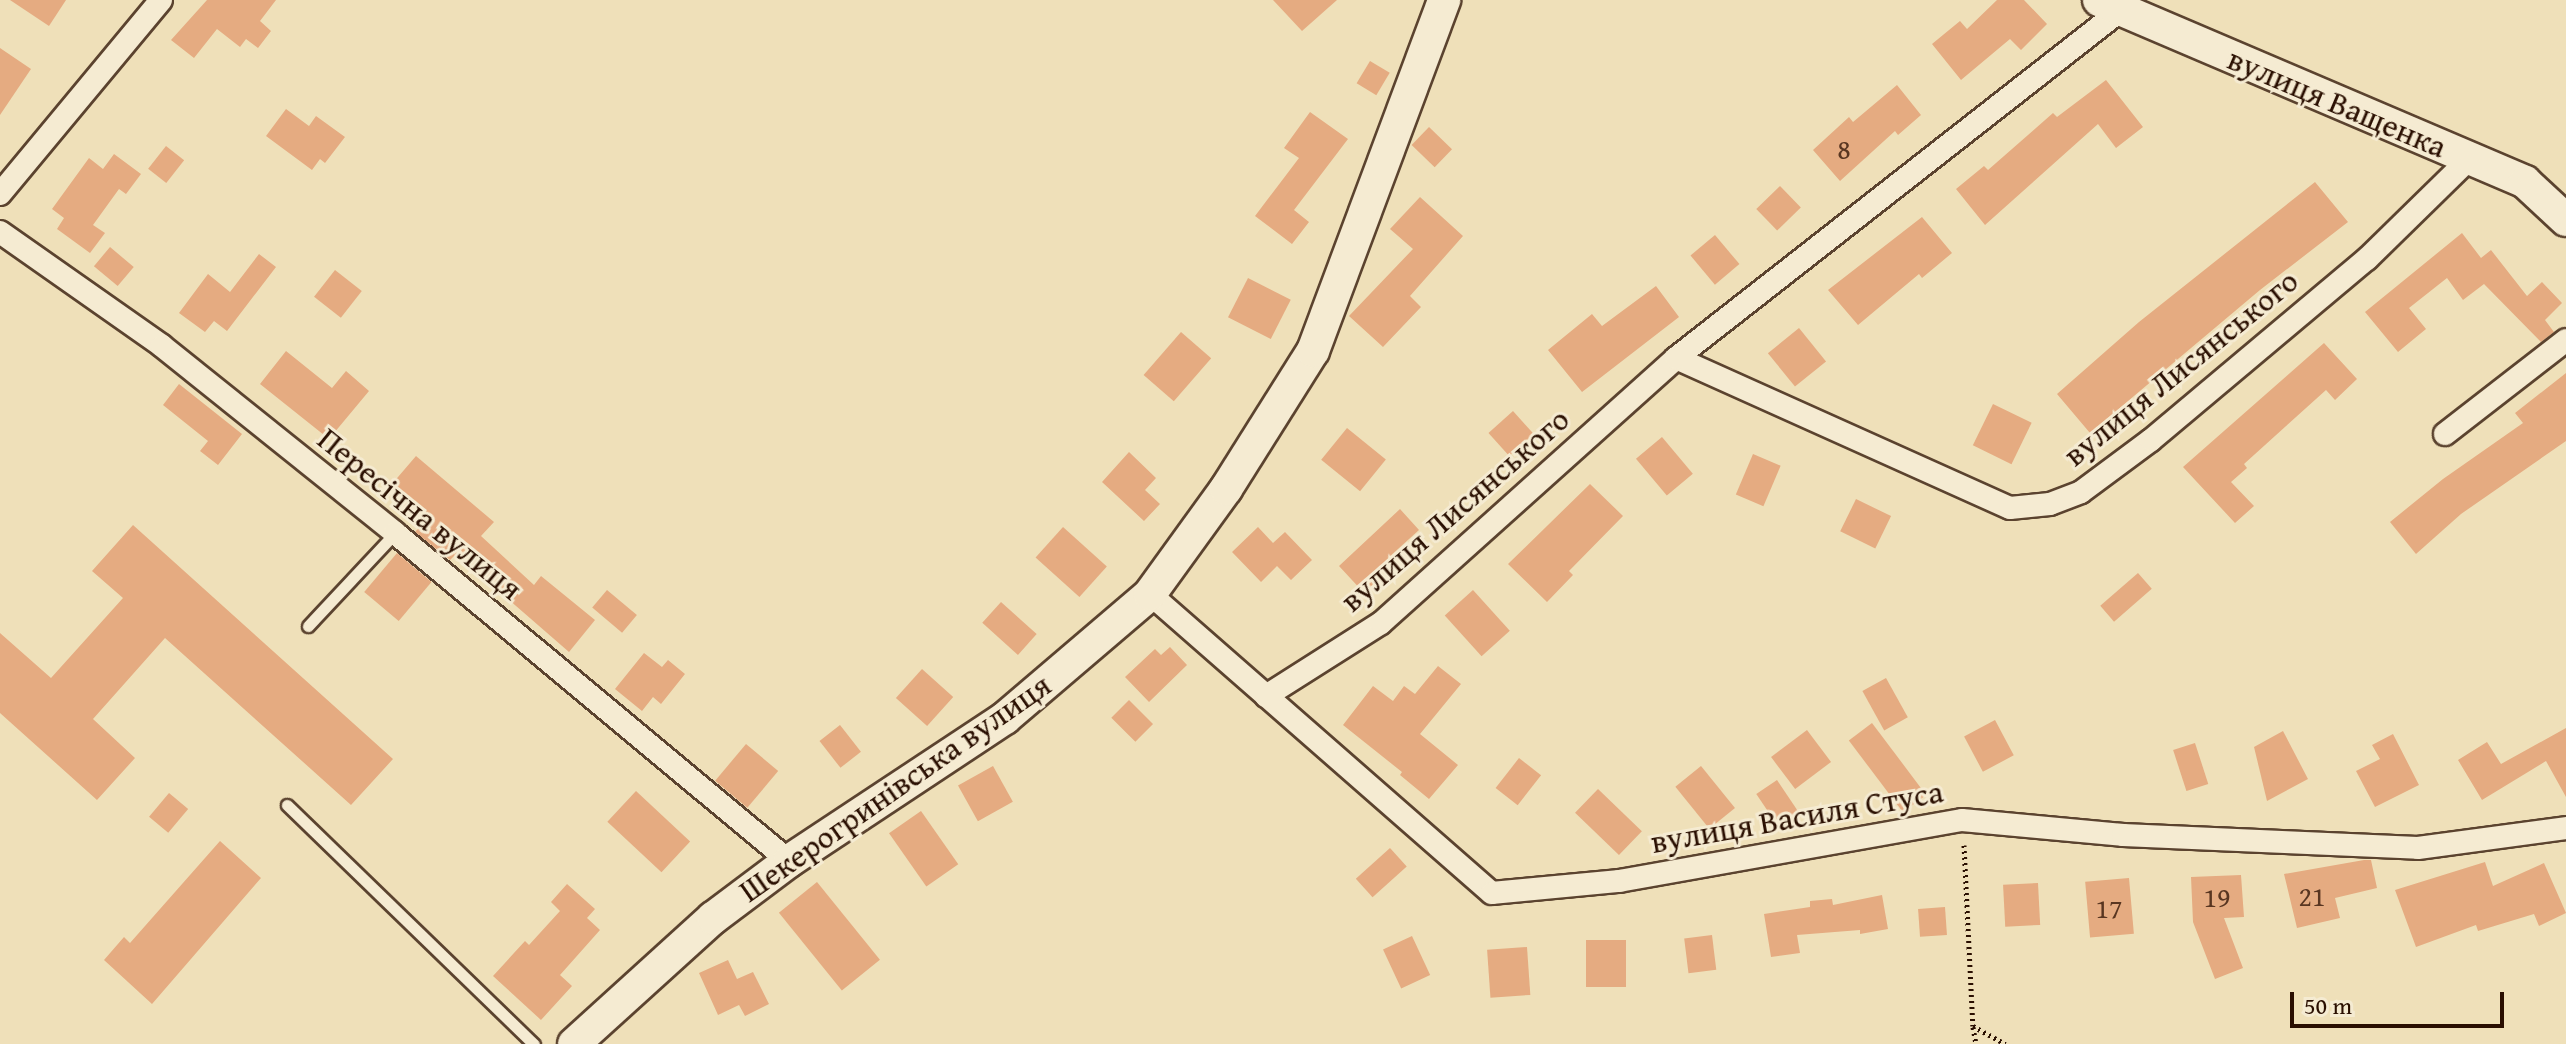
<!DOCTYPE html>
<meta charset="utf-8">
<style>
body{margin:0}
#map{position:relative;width:2566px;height:1044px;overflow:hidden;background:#efe0b9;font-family:"Gentium Book Plus",serif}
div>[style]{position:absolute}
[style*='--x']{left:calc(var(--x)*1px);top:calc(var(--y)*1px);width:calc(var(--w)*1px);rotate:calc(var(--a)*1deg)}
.building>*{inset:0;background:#e5ab81;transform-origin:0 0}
.path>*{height:5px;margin-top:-2.5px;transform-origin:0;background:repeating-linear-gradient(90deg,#2a0f01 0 2px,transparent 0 6px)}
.roads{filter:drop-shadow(2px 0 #5b432f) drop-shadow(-2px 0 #5b432f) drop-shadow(0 2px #5b432f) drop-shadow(0 -2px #5b432f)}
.lane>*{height:11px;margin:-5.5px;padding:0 5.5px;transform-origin:5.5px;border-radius:5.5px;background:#f5ebd2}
.street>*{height:22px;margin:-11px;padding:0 11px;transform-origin:11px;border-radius:11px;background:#f5ebd2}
.secondary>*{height:32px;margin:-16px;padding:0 16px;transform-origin:16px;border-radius:16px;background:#f5ebd2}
span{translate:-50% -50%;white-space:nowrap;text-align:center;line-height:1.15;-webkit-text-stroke:6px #f5ebd2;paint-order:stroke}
.number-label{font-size:28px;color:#593621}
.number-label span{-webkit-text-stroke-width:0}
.street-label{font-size:32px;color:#2a0f01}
.scale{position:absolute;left:2290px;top:992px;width:214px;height:36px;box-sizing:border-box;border:4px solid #2a0f01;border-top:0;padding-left:10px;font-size:24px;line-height:28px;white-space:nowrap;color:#2a0f01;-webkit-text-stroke:6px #f5ebd2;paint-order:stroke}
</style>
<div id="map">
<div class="building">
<div style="clip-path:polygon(10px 0,66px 0,49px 26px)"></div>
<div style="clip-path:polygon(207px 0,276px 0,260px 21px,271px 31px,258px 48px,246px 39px,240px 47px,217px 29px,194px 58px,171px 40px)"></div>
<div style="clip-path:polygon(1273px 0,1337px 0,1302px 31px)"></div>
<div style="clip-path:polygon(1997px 0,2024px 0,2047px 24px,2021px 50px,2010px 39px,1961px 80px,1932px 44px,1960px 21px,1967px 29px)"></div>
<div style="clip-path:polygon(0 48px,31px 69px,0 115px)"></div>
<div style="left:1370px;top:61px;width:23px;height:26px;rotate:31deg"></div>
<div style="clip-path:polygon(2106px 80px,2143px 127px,2116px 148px,2098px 124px,1985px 225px,1956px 189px,1984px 166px,1988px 170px,2053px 113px,2057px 117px)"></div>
<div style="clip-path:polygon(1897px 85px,1921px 115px,1898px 135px,1895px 131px,1840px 181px,1813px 150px,1849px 117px,1853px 122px)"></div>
<div style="clip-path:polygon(286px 109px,309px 126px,316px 116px,345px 137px,325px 163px,320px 159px,312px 170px,266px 136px)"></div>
<div style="clip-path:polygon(1310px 112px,1348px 139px,1294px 210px,1309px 222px,1292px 244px,1255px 216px,1299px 158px,1284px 148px)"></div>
<div style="left:1429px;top:127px;width:32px;height:25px;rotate:44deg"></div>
<div style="left:166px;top:146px;width:23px;height:29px;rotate:38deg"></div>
<div style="clip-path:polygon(114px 154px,141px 174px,126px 194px,119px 189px,93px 225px,105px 233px,90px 253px,57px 229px,64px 218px,52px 209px,89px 158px,103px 169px)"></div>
<div style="clip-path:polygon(2315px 182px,2348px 222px,2260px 290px,2090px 433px,2057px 394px,2139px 322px)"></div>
<div style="left:1780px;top:186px;width:30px;height:33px;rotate:46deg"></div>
<div style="clip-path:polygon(1420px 197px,1463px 236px,1410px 296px,1421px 307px,1383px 347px,1349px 316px,1413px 249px,1390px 229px)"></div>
<div style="clip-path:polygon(1922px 217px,1952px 253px,1922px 278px,1919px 274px,1858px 325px,1828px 290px)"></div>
<div style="clip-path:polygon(2462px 233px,2481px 258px,2491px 250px,2527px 296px,2542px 282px,2562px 303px,2545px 320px,2554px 332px,2541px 342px,2484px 284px,2463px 300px,2447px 278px,2409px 308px,2426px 329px,2398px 352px,2365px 312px)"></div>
<div style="left:1715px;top:235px;width:38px;height:32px;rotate:50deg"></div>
<div style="left:110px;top:247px;width:31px;height:25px;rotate:40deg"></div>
<div style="clip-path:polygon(259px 254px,276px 267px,227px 331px,214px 321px,205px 332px,179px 313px,208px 274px,230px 292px)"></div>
<div style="left:335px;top:270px;width:34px;height:34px;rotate:38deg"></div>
<div style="left:1248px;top:278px;width:48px;height:44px;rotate:27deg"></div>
<div style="clip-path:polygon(1656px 286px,1679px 317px,1582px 392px,1548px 350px,1592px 314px,1602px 326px)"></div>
<div style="left:1799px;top:328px;width:43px;height:40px;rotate:51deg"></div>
<div style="left:1181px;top:332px;width:40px;height:57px;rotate:41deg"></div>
<div style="clip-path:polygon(2324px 343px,2357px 379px,2335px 400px,2326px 390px,2244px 464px,2247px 468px,2231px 482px,2254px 506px,2235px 523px,2183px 467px)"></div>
<div style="clip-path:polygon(286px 351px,332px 388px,346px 371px,369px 391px,329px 439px,260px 384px)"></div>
<div style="clip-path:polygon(2566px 373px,2566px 441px,2461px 514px,2416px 554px,2390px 522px,2443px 479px,2523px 423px,2515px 413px)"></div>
<div style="clip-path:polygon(179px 384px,242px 434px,218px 465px,200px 451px,208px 441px,163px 405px)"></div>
<div style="left:1993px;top:404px;width:43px;height:46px;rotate:26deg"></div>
<div style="left:1513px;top:411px;width:31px;height:33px;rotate:48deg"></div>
<div style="left:1347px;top:428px;width:50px;height:41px;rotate:39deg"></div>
<div style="left:1662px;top:437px;width:48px;height:34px;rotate:50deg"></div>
<div style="clip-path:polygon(1129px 452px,1156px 478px,1145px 490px,1160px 504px,1144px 521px,1102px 482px)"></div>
<div style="left:1753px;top:454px;width:30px;height:44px;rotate:23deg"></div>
<div style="clip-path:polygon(416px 456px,494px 522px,481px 536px,534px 585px,541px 576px,595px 620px,569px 652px,456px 554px,450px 560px,415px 532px,423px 523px,386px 491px)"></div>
<div style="clip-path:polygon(1590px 484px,1623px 516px,1569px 571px,1573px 575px,1547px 602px,1508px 564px)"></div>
<div style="left:1856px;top:499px;width:39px;height:36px;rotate:26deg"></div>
<div style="clip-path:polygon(1400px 509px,1419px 530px,1388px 558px,1394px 564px,1364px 593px,1339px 566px)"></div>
<div style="clip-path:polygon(133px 525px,393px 759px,351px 805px,165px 638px,93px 719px,135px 758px,97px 800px,0 713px,0 633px,51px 678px,123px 598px,92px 571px)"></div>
<div style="left:1063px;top:527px;width:59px;height:41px;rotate:42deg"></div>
<div style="clip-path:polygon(1258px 527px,1273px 543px,1285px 532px,1312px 560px,1291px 580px,1277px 566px,1261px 582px,1232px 552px)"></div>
<div style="left:397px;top:553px;width:45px;height:51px;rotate:40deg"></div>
<div style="left:2138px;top:573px;width:21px;height:50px;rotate:49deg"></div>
<div style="left:607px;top:590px;width:39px;height:23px;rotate:40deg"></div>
<div style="left:1473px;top:590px;width:55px;height:38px;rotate:48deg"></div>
<div style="left:1001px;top:602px;width:48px;height:28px;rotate:42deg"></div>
<div style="clip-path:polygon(1170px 647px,1187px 665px,1149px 702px,1125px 677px,1155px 649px,1161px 655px)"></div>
<div style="clip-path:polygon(644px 653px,662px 667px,668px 660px,685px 674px,661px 704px,653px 697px,642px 711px,615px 689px)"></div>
<div style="clip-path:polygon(1438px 666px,1461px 684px,1420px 734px,1458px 765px,1429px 799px,1400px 775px,1402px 772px,1343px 725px,1373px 686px,1393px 701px,1404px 686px,1415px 694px)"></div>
<div style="left:922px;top:669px;width:42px;height:39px;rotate:42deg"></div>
<div style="left:1886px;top:678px;width:45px;height:27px;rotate:61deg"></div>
<div style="left:1129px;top:700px;width:34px;height:25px;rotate:45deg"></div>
<div style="left:1995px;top:720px;width:40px;height:35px;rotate:62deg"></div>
<div style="left:1872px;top:723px;width:90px;height:29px;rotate:53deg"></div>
<div style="left:840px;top:725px;width:34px;height:26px;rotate:52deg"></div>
<div style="clip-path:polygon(2566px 728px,2566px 797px,2546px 761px,2482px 800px,2458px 760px,2487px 742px,2501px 764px)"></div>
<div style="left:1807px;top:730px;width:40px;height:45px;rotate:53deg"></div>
<div style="clip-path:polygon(2283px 731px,2308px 779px,2267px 801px,2254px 747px)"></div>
<div style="clip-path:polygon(2393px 734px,2419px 785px,2375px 807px,2356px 771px,2380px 759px,2372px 745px)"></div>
<div style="left:2195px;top:743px;width:43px;height:23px;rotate:72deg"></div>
<div style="left:746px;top:744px;width:42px;height:48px;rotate:40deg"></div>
<div style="left:1519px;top:758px;width:28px;height:38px;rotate:38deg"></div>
<div style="left:993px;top:766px;width:41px;height:40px;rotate:61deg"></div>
<div style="left:1701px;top:766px;width:54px;height:33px;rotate:51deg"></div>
<div style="left:1777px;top:780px;width:43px;height:25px;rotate:56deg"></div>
<div style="left:1598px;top:789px;width:61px;height:33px;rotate:44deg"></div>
<div style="left:636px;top:791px;width:74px;height:42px;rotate:43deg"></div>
<div style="left:169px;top:793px;width:25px;height:31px;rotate:40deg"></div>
<div style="left:921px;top:811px;width:65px;height:39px;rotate:55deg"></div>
<div style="clip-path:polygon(220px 841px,261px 878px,152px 1004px,104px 960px,124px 937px,130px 943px)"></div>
<div style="left:1390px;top:848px;width:25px;height:46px;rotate:48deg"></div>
<div style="clip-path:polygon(2364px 860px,2371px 860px,2377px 888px,2335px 898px,2340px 918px,2297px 928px,2284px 874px)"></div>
<div style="clip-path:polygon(2485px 862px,2493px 886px,2544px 863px,2566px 913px,2539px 926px,2534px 914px,2478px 931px,2476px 925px,2416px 947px,2395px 890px)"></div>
<div style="clip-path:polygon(2241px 875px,2244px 917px,2224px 918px,2243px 968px,2215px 979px,2193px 922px,2191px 877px)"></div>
<div style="left:2129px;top:878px;width:56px;height:44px;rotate:85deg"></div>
<div style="left:817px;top:882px;width:100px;height:49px;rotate:51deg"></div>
<div style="left:2038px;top:883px;width:42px;height:35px;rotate:87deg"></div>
<div style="clip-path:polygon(567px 884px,595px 909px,587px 918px,600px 930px,560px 975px,572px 986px,541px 1020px,493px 976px,525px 941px,529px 945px,560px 911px,551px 902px)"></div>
<div style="clip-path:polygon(1882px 895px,1888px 929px,1860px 934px,1860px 930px,1797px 935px,1800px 953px,1771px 957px,1764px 914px,1810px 907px,1810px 901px,1832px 899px,1833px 905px)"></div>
<div style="left:1945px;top:907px;width:28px;height:27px;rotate:86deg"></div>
<div style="left:1712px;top:935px;width:35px;height:28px;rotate:83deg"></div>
<div style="left:1412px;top:936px;width:43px;height:32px;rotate:65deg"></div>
<div style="left:1626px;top:940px;width:47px;height:40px;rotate:90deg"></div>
<div style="left:1527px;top:947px;width:48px;height:40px;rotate:86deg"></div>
<div style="clip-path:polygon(728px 960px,737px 979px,753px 972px,769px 1004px,745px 1016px,739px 1005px,718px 1015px,699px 973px)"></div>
</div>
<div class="path">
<div style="--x:1964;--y:845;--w:181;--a:87.2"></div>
<div style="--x:1973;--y:1026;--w:37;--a:29"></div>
<div style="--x:1973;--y:1027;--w:17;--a:80"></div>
</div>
<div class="roads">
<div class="lane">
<div style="--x:308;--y:626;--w:127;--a:-46.9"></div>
<div style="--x:287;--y:805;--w:344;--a:44.1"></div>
</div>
<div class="street">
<div style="--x:0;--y:194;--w:252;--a:-50.3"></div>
<div style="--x:0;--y:232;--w:198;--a:35.1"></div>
<div style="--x:162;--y:346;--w:299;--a:38.7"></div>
<div style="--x:395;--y:533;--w:513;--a:39.78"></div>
<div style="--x:1676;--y:358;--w:366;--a:24.2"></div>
<div style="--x:2010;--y:508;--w:40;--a:-5.7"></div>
<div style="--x:2050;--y:504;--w:33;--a:-21"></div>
<div style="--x:2081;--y:492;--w:87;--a:-36.6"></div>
<div style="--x:2151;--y:440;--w:282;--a:-40"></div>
<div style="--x:2367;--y:259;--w:141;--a:-44.4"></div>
<div style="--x:2445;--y:434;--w:153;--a:-37.8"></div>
<div style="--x:1150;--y:594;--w:454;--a:41.2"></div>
<div style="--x:1492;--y:893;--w:128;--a:-5.4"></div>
<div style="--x:1619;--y:881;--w:348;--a:-10.1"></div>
<div style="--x:1962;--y:820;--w:162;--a:5.3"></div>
<div style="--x:2123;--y:835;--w:295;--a:2.5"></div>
<div style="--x:2418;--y:848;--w:149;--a:-7.7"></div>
<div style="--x:1266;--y:696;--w:136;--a:-32.4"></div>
<div style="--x:1381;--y:623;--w:397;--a:-41.9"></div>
<div style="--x:1676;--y:358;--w:565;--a:-38.03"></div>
</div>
<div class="secondary">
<div style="--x:2099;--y:0;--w:463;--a:23.1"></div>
<div style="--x:2525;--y:182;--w:56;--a:42.8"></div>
<div style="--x:574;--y:1044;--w:188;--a:-42.2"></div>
<div style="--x:713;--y:918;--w:95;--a:-36.9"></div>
<div style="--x:789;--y:861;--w:259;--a:-33.5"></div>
<div style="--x:1005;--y:718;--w:191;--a:-40.5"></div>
<div style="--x:1150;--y:594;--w:130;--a:-54.1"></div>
<div style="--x:1226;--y:489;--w:163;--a:-57.8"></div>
<div style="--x:1313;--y:351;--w:375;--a:-69.5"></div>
</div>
</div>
<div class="number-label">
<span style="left:1844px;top:149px">8</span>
<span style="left:2312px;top:896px">21</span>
<span style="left:2217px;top:897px">19</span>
<span style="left:2109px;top:908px">17</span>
</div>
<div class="street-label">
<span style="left:2337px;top:103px;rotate:23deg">вулиця Ващенка</span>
<span style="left:2181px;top:368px;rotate:-39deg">вулиця Лисянського</span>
<span style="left:1455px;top:510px;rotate:-41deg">вулиця Лисянського</span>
<span style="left:420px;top:514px;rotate:39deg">Пересічна вулиця</span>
<span style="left:895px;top:788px;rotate:-35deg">Шекерогринівська вулиця</span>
<span style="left:1797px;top:817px;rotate:-10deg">вулиця Василя Стуса</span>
</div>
<div class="scale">50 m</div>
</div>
